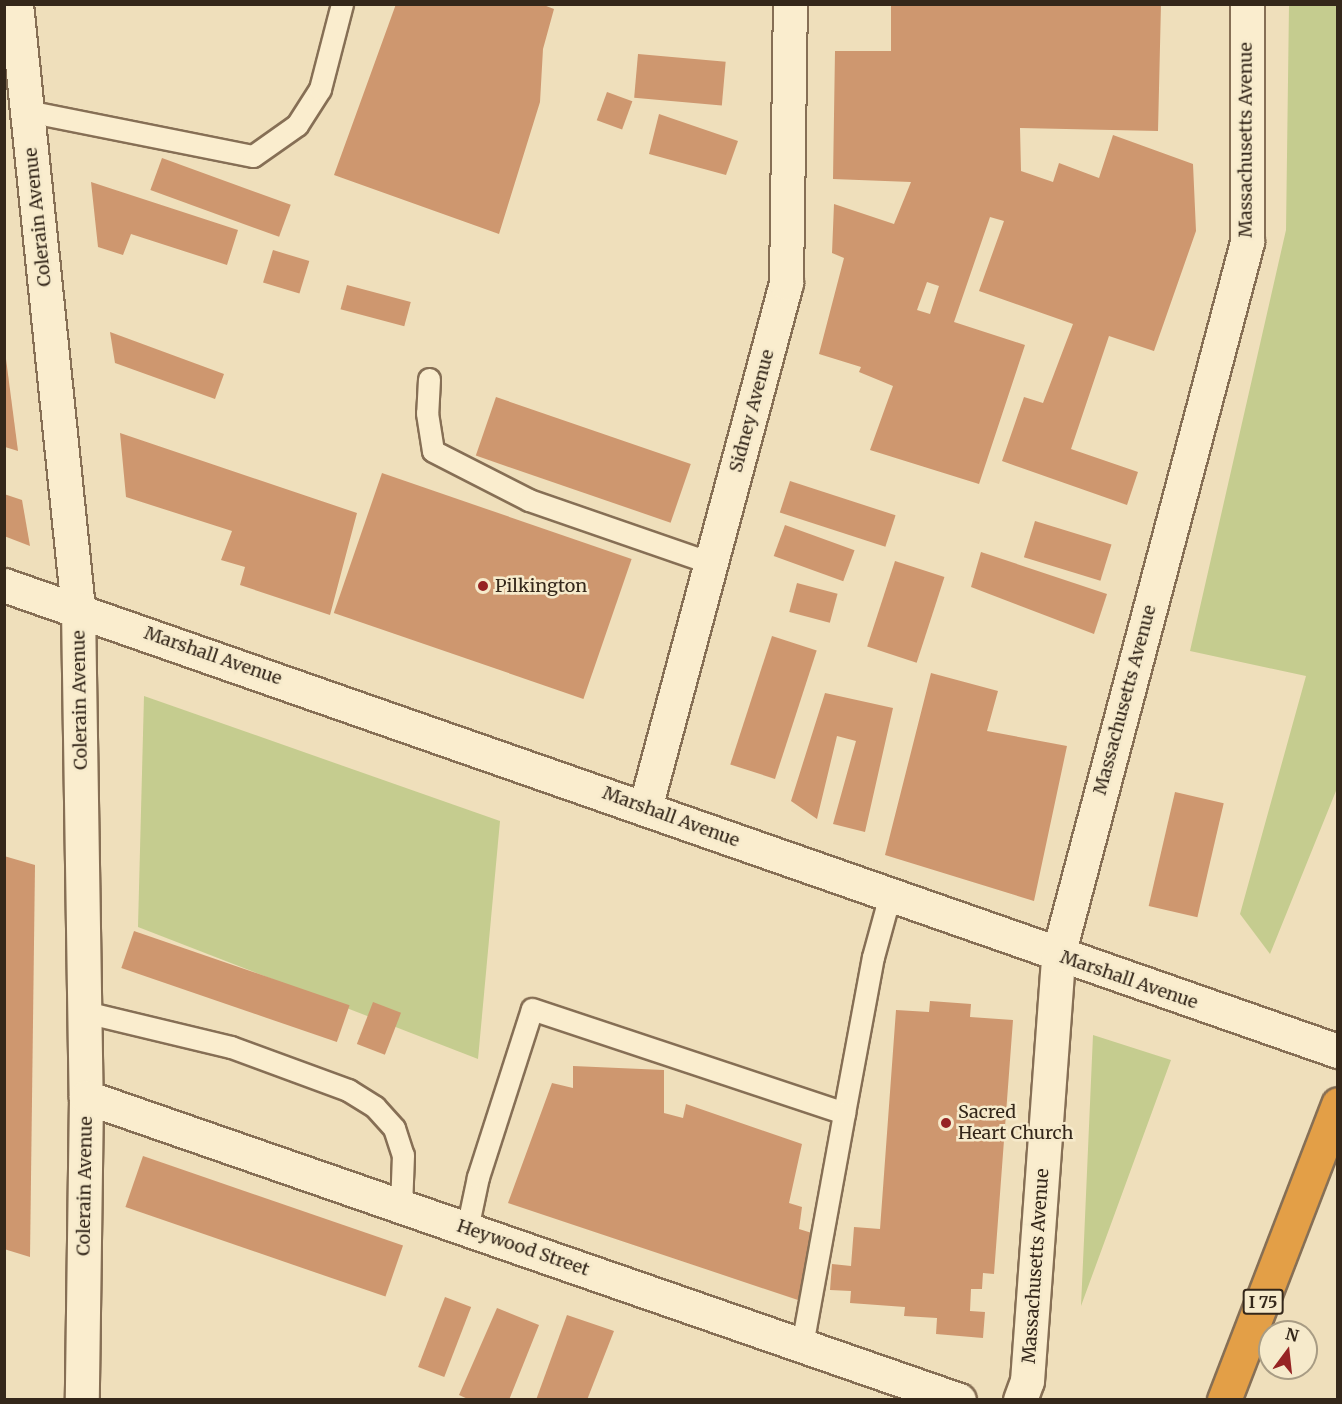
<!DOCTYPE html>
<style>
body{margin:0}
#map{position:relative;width:1342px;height:1404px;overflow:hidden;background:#efdfbb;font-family:Merriweather,serif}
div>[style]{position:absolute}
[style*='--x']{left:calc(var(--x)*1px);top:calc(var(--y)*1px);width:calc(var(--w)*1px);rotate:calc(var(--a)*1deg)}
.green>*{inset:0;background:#c5cc8f}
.building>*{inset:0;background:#ce976f;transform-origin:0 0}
.roads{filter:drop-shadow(2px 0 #866f55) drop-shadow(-2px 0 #866f55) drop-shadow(0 2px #866f55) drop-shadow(0 -2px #866f55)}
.service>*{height:21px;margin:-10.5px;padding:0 10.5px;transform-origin:10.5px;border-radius:10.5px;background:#faedce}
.minor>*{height:33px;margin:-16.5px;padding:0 16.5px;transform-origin:16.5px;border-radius:16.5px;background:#faedce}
.motorway>*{height:33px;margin:-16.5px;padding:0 16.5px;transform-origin:16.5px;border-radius:16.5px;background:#e39f47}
.dots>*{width:16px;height:16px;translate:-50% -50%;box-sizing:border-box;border:3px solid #f6eacb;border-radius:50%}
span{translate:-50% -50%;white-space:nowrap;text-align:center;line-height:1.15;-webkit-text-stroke:5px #f6eacb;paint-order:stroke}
.shield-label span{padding:2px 4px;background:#f6eacb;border:2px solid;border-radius:4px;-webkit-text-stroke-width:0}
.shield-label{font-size:16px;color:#34271a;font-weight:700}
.street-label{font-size:18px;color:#34271a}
.poi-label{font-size:18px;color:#34271a}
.left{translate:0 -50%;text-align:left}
.frame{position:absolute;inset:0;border:6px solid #34271a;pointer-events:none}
.north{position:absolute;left:1258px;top:1320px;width:60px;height:60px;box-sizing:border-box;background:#f6eacb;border:2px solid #a89c84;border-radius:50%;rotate:15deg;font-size:16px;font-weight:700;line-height:24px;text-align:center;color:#34271a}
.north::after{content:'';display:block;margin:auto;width:21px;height:27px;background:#962323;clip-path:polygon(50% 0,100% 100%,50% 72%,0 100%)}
</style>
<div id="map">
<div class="green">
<div style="clip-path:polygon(1289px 5px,1337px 5px,1338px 786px,1270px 954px,1240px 914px,1306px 676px,1190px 651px,1286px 230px)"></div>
<div style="clip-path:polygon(144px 696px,500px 821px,478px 1059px,138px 927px)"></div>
<div style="clip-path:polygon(1093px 1035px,1171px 1060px,1081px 1306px,1084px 1240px)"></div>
</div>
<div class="building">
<div style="clip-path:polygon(396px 4px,541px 4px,554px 9px,543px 49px,540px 102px,499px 234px,334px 175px)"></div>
<div style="clip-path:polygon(evenodd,891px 4px,1161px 4px,1158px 131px,1020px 128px,1021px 171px,1053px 182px,1059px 163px,1099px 178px,1113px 135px,1193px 164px,1196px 231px,1154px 351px,1109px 336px,1071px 449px,1138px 472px,1127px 505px,1002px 461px,1024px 397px,1043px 403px,1073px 324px,979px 291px,1004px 221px,990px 217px,954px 322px,1025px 345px,979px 484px,870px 450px,893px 386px,859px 372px,861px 367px,819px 354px,844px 258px,832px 253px,834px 204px,894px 224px,911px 182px,833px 179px,835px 51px,891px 51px,891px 4px,927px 282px,939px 286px,930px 314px,917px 310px,927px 282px)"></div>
<div style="left:638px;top:54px;width:88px;height:44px;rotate:5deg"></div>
<div style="left:607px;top:92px;width:27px;height:30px;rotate:20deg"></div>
<div style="clip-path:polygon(659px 114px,738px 141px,726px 175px,649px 154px)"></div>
<div style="left:162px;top:158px;width:137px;height:34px;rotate:20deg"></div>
<div style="clip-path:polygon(91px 182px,238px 230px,227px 265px,131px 234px,123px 255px,98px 247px)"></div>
<div style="left:273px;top:250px;width:38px;height:34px;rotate:17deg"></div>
<div style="left:347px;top:285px;width:66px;height:25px;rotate:15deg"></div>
<div style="clip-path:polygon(110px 332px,224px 374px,215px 399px,115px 363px)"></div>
<div style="clip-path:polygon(5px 359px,6px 359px,18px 451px,5px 447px)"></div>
<div style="left:496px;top:397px;width:206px;height:62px;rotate:19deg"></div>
<div style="clip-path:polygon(120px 433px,357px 513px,330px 615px,240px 585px,245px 567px,221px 560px,232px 531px,126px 497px)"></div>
<div style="left:382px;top:473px;width:264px;height:148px;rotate:19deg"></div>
<div style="left:790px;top:481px;width:111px;height:33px;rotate:18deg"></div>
<div style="clip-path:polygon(4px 494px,22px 500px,30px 546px,4px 536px)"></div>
<div style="left:1035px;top:521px;width:80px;height:38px;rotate:17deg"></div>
<div style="left:785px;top:525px;width:74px;height:33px;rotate:20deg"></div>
<div style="clip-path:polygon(981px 552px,1107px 594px,1094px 634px,971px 587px)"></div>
<div style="left:895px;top:561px;width:52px;height:90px;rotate:18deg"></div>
<div style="left:797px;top:583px;width:42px;height:30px;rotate:15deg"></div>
<div style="left:772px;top:636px;width:47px;height:135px;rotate:18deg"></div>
<div style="clip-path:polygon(931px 673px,998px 691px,987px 731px,1067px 746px,1034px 901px,885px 855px)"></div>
<div style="clip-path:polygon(825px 693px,893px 708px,865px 832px,833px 824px,856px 741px,837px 736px,817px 819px,791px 801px)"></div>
<div style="left:1175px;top:792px;width:50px;height:117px;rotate:13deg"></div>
<div style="clip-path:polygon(4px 856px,35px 865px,30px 1257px,4px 1249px)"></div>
<div style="left:134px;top:931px;width:228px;height:39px;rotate:19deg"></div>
<div style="clip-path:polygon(930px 1001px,971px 1004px,970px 1017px,1013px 1020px,994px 1274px,983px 1273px,982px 1289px,971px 1289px,970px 1311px,985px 1312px,983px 1338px,936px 1334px,937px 1318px,904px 1316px,905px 1307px,850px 1303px,851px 1291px,830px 1290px,832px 1264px,851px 1266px,854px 1227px,880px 1229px,896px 1010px,929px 1012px)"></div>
<div style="left:373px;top:1002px;width:30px;height:45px;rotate:21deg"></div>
<div style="clip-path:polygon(573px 1066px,664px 1070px,664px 1113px,683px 1118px,686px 1104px,802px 1144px,789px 1203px,802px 1207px,799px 1229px,815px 1234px,798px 1300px,508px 1203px,552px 1083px,573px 1088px)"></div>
<div style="left:143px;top:1156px;width:275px;height:54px;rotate:19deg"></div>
<div style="left:445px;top:1297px;width:28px;height:75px;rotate:21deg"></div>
<div style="clip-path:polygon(497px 1308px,539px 1325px,509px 1400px,470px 1400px,459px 1395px)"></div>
<div style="clip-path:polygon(567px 1315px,614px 1331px,587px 1400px,536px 1400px)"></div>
</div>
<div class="roads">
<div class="service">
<div style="--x:27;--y:111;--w:230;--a:11.3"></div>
<div style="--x:253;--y:156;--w:54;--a:-35.2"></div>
<div style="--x:297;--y:125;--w:43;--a:-57.4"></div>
<div style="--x:320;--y:89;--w:88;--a:-75.5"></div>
<div style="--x:429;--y:379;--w:34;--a:93"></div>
<div style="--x:427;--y:413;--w:38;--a:81"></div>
<div style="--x:433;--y:451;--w:108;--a:27"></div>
<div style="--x:529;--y:500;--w:193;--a:19.1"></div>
<div style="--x:85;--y:1012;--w:150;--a:13.5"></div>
<div style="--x:231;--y:1047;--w:125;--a:20.2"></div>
<div style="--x:348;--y:1090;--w:32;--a:32"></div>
<div style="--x:375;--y:1107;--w:28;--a:48"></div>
<div style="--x:394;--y:1128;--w:28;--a:72"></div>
<div style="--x:403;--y:1155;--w:51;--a:92.2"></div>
<div style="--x:467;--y:1229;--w:53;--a:-78.1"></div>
<div style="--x:478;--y:1177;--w:176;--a:-72.2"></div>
<div style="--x:532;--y:1009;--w:329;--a:18.4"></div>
<div style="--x:844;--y:1113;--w:159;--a:-79.5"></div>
<div style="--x:873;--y:957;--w:64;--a:-74.7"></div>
<div style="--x:802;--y:1345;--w:236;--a:-79.7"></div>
</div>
<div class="minor">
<div style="--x:16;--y:4;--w:608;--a:84.15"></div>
<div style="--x:78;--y:609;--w:488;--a:89.1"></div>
<div style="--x:86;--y:1097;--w:303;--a:90.8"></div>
<div style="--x:4;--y:585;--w:1413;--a:19.26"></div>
<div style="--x:645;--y:808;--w:544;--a:-74.97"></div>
<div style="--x:786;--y:283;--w:279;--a:-89.2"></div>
<div style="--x:86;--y:1097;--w:924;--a:19.14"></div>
<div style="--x:1020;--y:1400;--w:20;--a:-70"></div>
<div style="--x:1027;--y:1381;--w:427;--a:-85.8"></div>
<div style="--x:1058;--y:955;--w:738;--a:-75.15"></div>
<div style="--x:1247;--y:242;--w:238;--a:-90"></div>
</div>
<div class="motorway">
<div style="--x:1224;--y:1400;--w:317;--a:-68.9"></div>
</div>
</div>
<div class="dots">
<div style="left:483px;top:586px;background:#962323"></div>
<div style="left:946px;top:1123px;background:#962323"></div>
</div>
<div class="shield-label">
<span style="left:1263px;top:1302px">I 75</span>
</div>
<div class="street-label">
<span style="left:1246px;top:140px;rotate:-90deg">Massachusetts Avenue</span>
<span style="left:38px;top:217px;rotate:-96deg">Colerain Avenue</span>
<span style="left:752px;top:411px;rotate:-75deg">Sidney Avenue</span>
<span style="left:213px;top:656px;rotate:19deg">Marshall Avenue</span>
<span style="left:80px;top:700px;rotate:-91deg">Colerain Avenue</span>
<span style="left:1125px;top:700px;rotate:-75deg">Massachusetts Avenue</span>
<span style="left:671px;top:817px;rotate:20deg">Marshall Avenue</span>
<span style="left:1129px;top:980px;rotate:19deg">Marshall Avenue</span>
<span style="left:85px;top:1186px;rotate:-89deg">Colerain Avenue</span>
<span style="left:523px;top:1248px;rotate:19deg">Heywood Street</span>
<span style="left:1036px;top:1266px;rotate:-86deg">Massachusetts Avenue</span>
</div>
<div class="poi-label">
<span class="left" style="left:495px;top:586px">Pilkington</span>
<span class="left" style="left:958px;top:1123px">Sacred<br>Heart Church</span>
</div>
<div class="frame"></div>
<div class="north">N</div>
</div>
